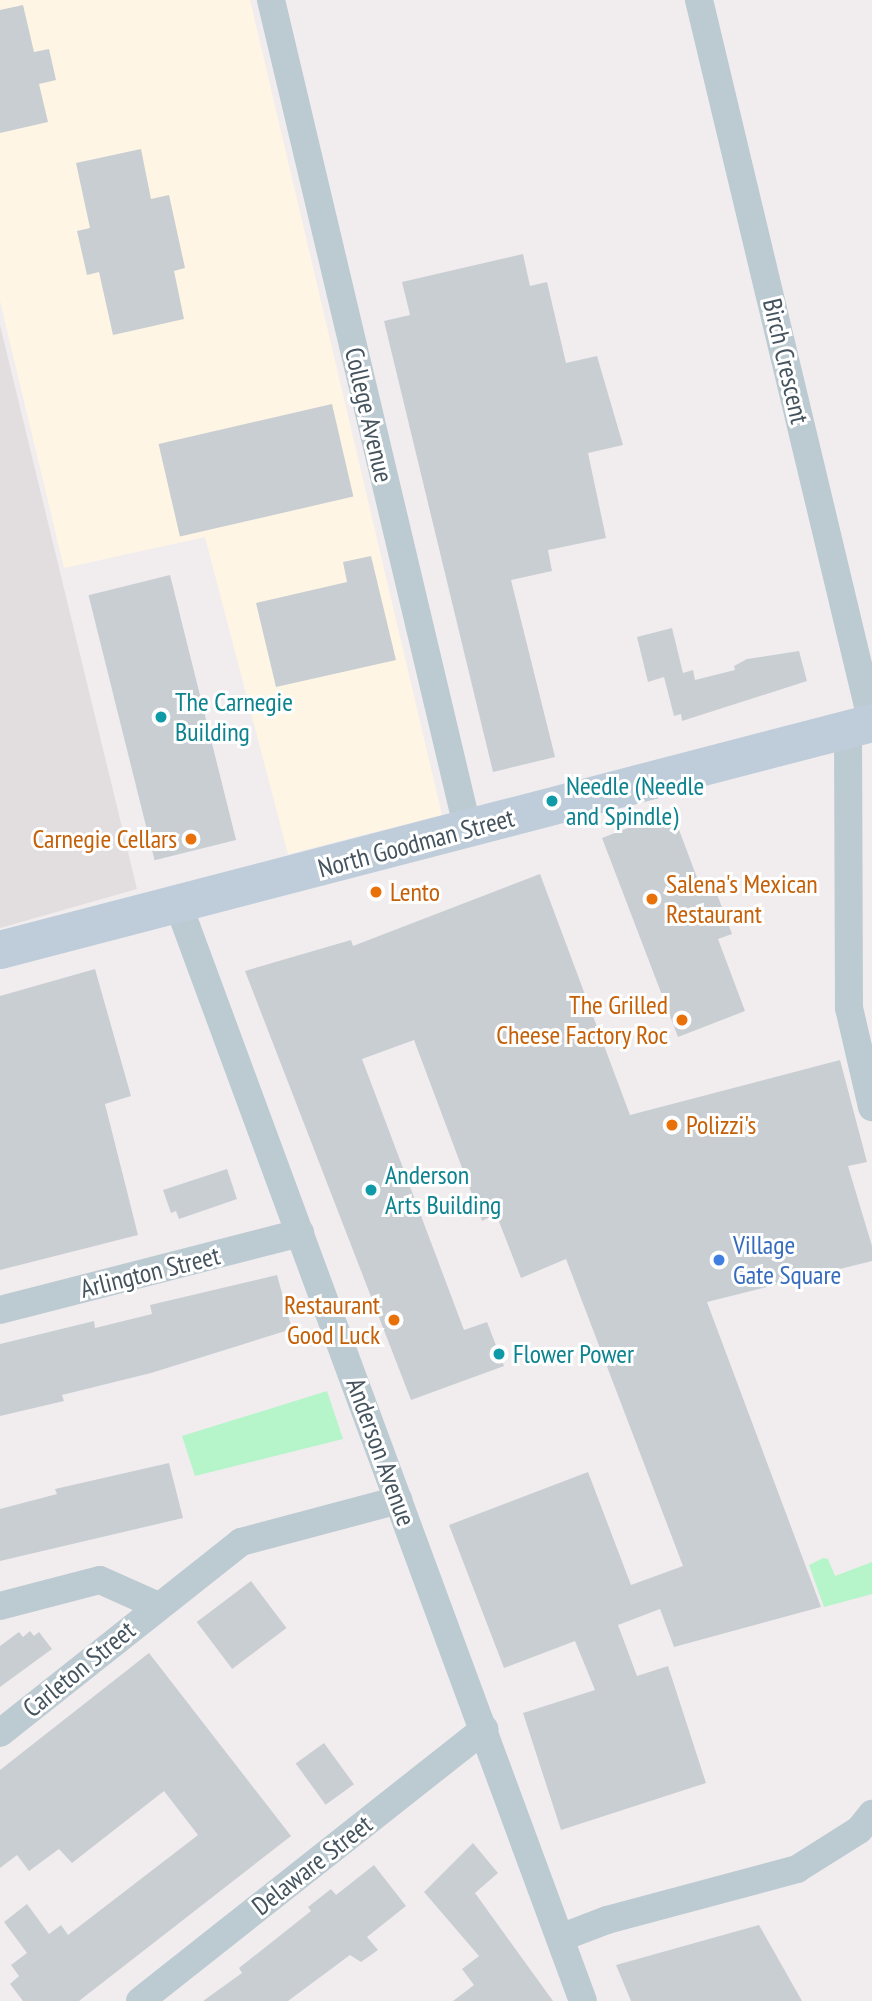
<!DOCTYPE html>
<style>
body{margin:0}
#map{position:relative;width:872px;height:2001px;overflow:hidden;background:#f1edee;font-family:"PT Sans Narrow",sans-serif}
div>[style]{position:absolute}
[style*='--x']{left:calc(var(--x)*1px);top:calc(var(--y)*1px);width:calc(var(--w)*1px);rotate:calc(var(--a)*1deg)}
.commercial>*{inset:0;background:#fef5e4}
.education>*{inset:0;background:#e2dee0}
.green>*{inset:0;background:#b6f4ca}
.building>*{inset:0;background:#c9ced3;transform-origin:0 0}
.minor>*{height:28px;margin:-14px;padding:0 14px;transform-origin:14px;border-radius:14px;background:#bccad2}
.secondary>*{height:38px;margin:-19px;padding:0 19px;transform-origin:19px;border-radius:19px;background:#becdd9}
.dots>*{width:19px;height:19px;translate:-50% -50%;box-sizing:border-box;border:4px solid #fff;border-radius:50%}
span{translate:-50% -50%;white-space:nowrap;text-align:center;line-height:1.15;-webkit-text-stroke:6px #fff;paint-order:stroke}
.street-label{font-size:26px;color:#44535d}
.culture-label{font-size:26px;color:#0d838f}
.left{translate:0 -50%;text-align:left}
.food-label{font-size:26px;color:#c56008}
.right{translate:-100% -50%;text-align:right}
.shop-label{font-size:26px;color:#366cbe}
</style>
<div id="map">
<div class="commercial">
<div style="clip-path:polygon(0 0,250px 0,442px 815px,288px 854px,205px 537px,64px 568px,0 301px)"></div>
</div>
<div class="education">
<div style="clip-path:polygon(0 325px,137px 889px,0 928px)"></div>
</div>
<div class="green">
<div style="clip-path:polygon(327px 1391px,343px 1439px,195px 1476px,182px 1436px)"></div>
<div style="clip-path:polygon(823px 1558px,828px 1559px,835px 1576px,872px 1562px,872px 1594px,824px 1607px,809px 1565px)"></div>
</div>
<div class="building">
<div style="clip-path:polygon(23px 5px,34px 52px,49px 49px,56px 80px,39px 84px,48px 122px,0 133px,0 10px)"></div>
<div style="clip-path:polygon(141px 149px,151px 199px,169px 195px,185px 268px,174px 271px,184px 319px,113px 335px,99px 272px,87px 275px,77px 231px,90px 228px,76px 163px)"></div>
<div style="clip-path:polygon(523px 254px,530px 286px,547px 282px,566px 363px,597px 356px,623px 445px,588px 453px,606px 538px,548px 550px,552px 571px,511px 580px,555px 757px,493px 772px,384px 321px,410px 315px,402px 282px)"></div>
<div style="left:332px;top:404px;width:95px;height:178px;rotate:77deg"></div>
<div style="clip-path:polygon(371px 556px,396px 660px,276px 687px,256px 603px,347px 582px,343px 562px)"></div>
<div style="left:170px;top:575px;width:273px;height:84px;rotate:76deg"></div>
<div style="clip-path:polygon(672px 628px,683px 673px,693px 670px,695px 680px,735px 670px,734px 666px,747px 659px,799px 651px,807px 681px,682px 721px,681px 714px,674px 716px,664px 677px,648px 682px,637px 637px)"></div>
<div style="clip-path:polygon(672px 811px,702px 891px,714px 886px,732px 934px,718px 939px,745px 1011px,678px 1037px,602px 838px)"></div>
<div style="clip-path:polygon(540px 874px,630px 1115px,840px 1060px,867px 1162px,848px 1166px,872px 1246px,872px 1261px,707px 1302px,821px 1607px,674px 1647px,660px 1609px,618px 1625px,637px 1676px,668px 1666px,706px 1783px,561px 1830px,523px 1713px,595px 1690px,575px 1641px,504px 1668px,449px 1525px,588px 1472px,631px 1585px,683px 1566px,566px 1259px,521px 1278px,496px 1214px,482px 1221px,414px 1040px,362px 1059px,464px 1330px,487px 1322px,504px 1366px,411px 1400px,245px 971px,351px 940px,353px 946px)"></div>
<div style="clip-path:polygon(95px 969px,131px 1096px,105px 1104px,138px 1235px,0 1270px,0 996px)"></div>
<div style="clip-path:polygon(227px 1169px,237px 1199px,179px 1219px,176px 1211px,171px 1213px,163px 1190px)"></div>
<div style="clip-path:polygon(277px 1275px,292px 1329px,151px 1373px,62px 1395px,64px 1401px,0 1416px,0 1344px,94px 1321px,95px 1328px,152px 1314px,150px 1305px)"></div>
<div style="clip-path:polygon(169px 1463px,183px 1518px,0 1561px,0 1509px,57px 1494px,55px 1489px)"></div>
<div style="left:251px;top:1581px;width:59px;height:68px;rotate:53deg"></div>
<div style="clip-path:polygon(30px 1631px,34px 1636px,39px 1632px,52px 1649px,0 1687px,0 1646px,19px 1632px,23px 1637px)"></div>
<div style="clip-path:polygon(149px 1653px,291px 1836px,79px 2001px,23px 2001px,10px 1984px,19px 1976px,11px 1965px,27px 1953px,4px 1922px,27px 1904px,49px 1934px,61px 1925px,68px 1935px,198px 1835px,164px 1791px,72px 1863px,59px 1849px,29px 1871px,17px 1855px,0 1868px,0 1770px)"></div>
<div style="left:324px;top:1743px;width:51px;height:35px;rotate:54deg"></div>
<div style="clip-path:polygon(473px 1843px,498px 1873px,475px 1893px,553px 2001px,453px 2001px,474px 1985px,462px 1969px,479px 1956px,424px 1892px)"></div>
<div style="clip-path:polygon(374px 1865px,406px 1906px,367px 1937px,378px 1950px,361px 1962px,350px 1955px,288px 2001px,203px 2001px,242px 1973px,239px 1968px,311px 1911px,308px 1907px,331px 1889px,336px 1895px)"></div>
<div style="clip-path:polygon(759px 1925px,802px 2001px,631px 2001px,616px 1965px)"></div>
</div>
<div class="minor">
<div style="--x:271;--y:0;--w:853;--a:76.65"></div>
<div style="--x:699;--y:0;--w:743;--a:76.54"></div>
<div style="--x:848;--y:729;--w:279;--a:89.8"></div>
<div style="--x:849;--y:1008;--w:102;--a:76.9"></div>
<div style="--x:178;--y:904;--w:1169;--a:69.74"></div>
<div style="--x:0;--y:1310;--w:310;--a:-14.4"></div>
<div style="--x:0;--y:1606;--w:103;--a:-14.6"></div>
<div style="--x:100;--y:1580;--w:64;--a:24.1"></div>
<div style="--x:0;--y:1733;--w:308;--a:-38.4"></div>
<div style="--x:241;--y:1542;--w:163;--a:-14.9"></div>
<div style="--x:560;--y:1938;--w:50;--a:-21"></div>
<div style="--x:607;--y:1920;--w:197;--a:-15"></div>
<div style="--x:797;--y:1869;--w:73;--a:-32.2"></div>
<div style="--x:859;--y:1830;--w:21;--a:-51"></div>
<div style="--x:140;--y:2001;--w:439;--a:-38.3"></div>
</div>
<div class="secondary">
<div style="--x:0;--y:950;--w:901;--a:-14.59"></div>
</div>
<div class="dots">
<div style="left:161px;top:717px;background:#0f9aa8"></div>
<div style="left:552px;top:801px;background:#0f9aa8"></div>
<div style="left:191px;top:839px;background:#e8710a"></div>
<div style="left:376px;top:892px;background:#e8710a"></div>
<div style="left:652px;top:899px;background:#e8710a"></div>
<div style="left:682px;top:1020px;background:#e8710a"></div>
<div style="left:672px;top:1125px;background:#e8710a"></div>
<div style="left:371px;top:1190px;background:#0f9aa8"></div>
<div style="left:719px;top:1260px;background:#3f7fe0"></div>
<div style="left:394px;top:1320px;background:#e8710a"></div>
<div style="left:499px;top:1354px;background:#0f9aa8"></div>
</div>
<div class="street-label">
<span style="left:786px;top:361px;rotate:77deg">Birch Crescent</span>
<span style="left:369px;top:415px;rotate:77deg">College Avenue</span>
<span style="left:416px;top:843px;rotate:-15deg">North Goodman Street</span>
<span style="left:150px;top:1272px;rotate:-14deg">Arlington Street</span>
<span style="left:381px;top:1452px;rotate:70deg">Anderson Avenue</span>
<span style="left:79px;top:1669px;rotate:-39deg">Carleton Street</span>
<span style="left:312px;top:1865px;rotate:-38deg">Delaware Street</span>
</div>
<div class="culture-label">
<span class="left" style="left:175px;top:717px">The Carnegie<br>Building</span>
<span class="left" style="left:566px;top:801px">Needle (Needle<br>and Spindle)</span>
<span class="left" style="left:385px;top:1190px">Anderson<br>Arts Building</span>
<span class="left" style="left:513px;top:1354px">Flower Power</span>
</div>
<div class="food-label">
<span class="right" style="left:177px;top:839px">Carnegie Cellars</span>
<span class="left" style="left:666px;top:899px">Salena's Mexican<br>Restaurant</span>
<span class="left" style="left:390px;top:892px">Lento</span>
<span class="right" style="left:668px;top:1020px">The Grilled<br>Cheese Factory Roc</span>
<span class="left" style="left:686px;top:1125px">Polizzi's</span>
<span class="right" style="left:380px;top:1320px">Restaurant<br>Good Luck</span>
</div>
<div class="shop-label">
<span class="left" style="left:733px;top:1260px">Village<br>Gate Square</span>
</div>
</div>
